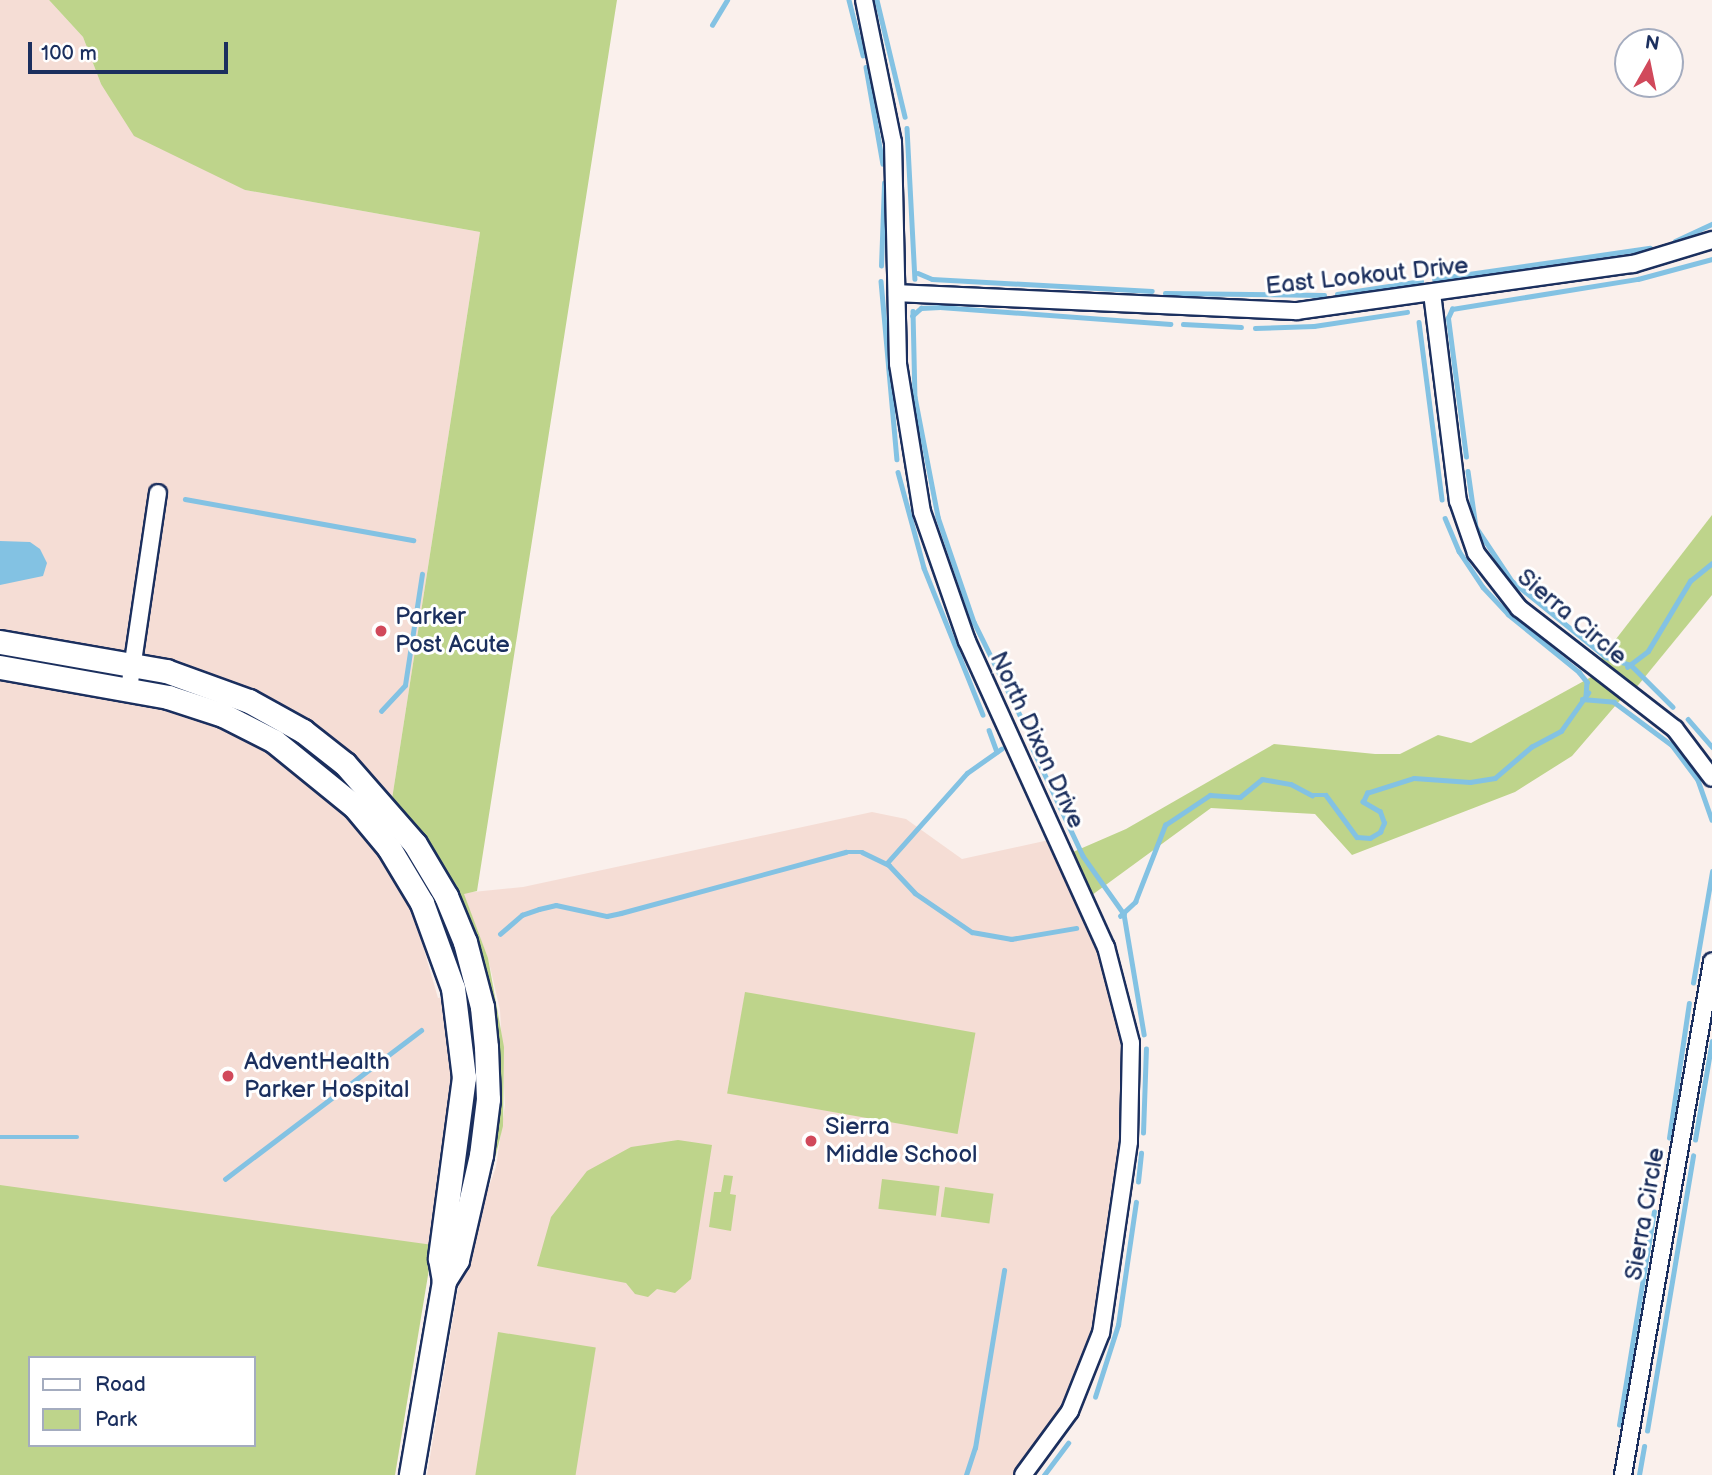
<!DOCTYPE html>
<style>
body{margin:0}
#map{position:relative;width:1712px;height:1475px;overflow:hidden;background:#faf0ec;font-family:"Balsamiq Sans",sans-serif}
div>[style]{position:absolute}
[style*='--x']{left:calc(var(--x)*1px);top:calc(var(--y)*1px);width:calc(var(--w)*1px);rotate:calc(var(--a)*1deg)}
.built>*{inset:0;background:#f5ddd5}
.green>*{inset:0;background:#bed48b;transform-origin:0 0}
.water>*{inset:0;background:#83c2e3}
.stream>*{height:4.5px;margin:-2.25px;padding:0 2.25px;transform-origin:2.25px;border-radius:2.25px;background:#83c2e3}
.roads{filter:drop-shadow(2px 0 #1b2f5e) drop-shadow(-2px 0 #1b2f5e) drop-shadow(0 2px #1b2f5e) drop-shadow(0 -2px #1b2f5e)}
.street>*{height:16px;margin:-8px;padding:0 8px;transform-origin:8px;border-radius:8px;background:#fff}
.secondary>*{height:23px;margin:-11.5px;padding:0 11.5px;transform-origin:11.5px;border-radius:11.5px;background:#fff}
.dots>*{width:19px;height:19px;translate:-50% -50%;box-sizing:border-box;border:4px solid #fff;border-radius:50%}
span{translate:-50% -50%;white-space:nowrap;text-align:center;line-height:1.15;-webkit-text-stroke:6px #fff;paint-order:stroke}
.street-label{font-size:24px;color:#1b2f5e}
.poi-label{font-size:24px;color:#1b2f5e}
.left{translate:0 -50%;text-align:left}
.legend{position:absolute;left:28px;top:1356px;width:228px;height:91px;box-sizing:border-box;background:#fff;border:2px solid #a4acbf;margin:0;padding:9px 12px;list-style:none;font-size:21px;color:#1b2f5e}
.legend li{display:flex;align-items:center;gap:14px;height:35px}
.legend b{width:35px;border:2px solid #a4acbf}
.north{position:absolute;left:1614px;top:28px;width:70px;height:70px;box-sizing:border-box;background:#fff;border:2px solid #a4acbf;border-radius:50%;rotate:9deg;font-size:19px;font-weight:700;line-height:28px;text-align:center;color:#1b2f5e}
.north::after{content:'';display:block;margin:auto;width:24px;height:32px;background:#d1495b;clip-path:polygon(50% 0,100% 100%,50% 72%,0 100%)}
.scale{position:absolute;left:28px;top:42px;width:200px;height:32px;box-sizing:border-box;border:4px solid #1b2f5e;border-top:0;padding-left:9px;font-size:21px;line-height:24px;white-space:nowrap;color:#1b2f5e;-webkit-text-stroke:5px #fff;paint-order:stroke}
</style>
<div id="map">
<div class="built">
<div style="clip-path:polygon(0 0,49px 0,83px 37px,101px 84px,245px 190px,480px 232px,392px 799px,369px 775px,275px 700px,253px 688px,0 633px)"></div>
<div style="clip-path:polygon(evenodd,0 676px,127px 697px,204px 717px,280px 756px,318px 784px,368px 835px,404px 887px,428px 948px,424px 950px,438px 998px,446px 996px,450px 1013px,454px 1107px,395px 1475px,0 1475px,0 676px,30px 1358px,254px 1358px,254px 1445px,30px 1445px,30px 1358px)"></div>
<div style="clip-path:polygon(872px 812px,906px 819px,962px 859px,1049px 840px,1108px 976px,1123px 1057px,1117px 1179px,1096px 1321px,1062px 1410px,1013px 1475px,427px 1475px,457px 1294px,470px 1239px,496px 1167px,505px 1105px,500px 1010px,488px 958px,463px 893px,523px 887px)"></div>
</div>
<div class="green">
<div style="clip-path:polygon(49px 0,617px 0,477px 891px,464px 894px,488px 958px,504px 1047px,503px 1126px,484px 1203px,479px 1199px,496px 1059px,416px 831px,392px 799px,480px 232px,245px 190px,134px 136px,101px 84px,83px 37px)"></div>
<div style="clip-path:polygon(1712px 515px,1712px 595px,1635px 689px,1599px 661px)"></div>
<div style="clip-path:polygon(156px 676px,236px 703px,327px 760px,413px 855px,454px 936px,446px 940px,356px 797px,153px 685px)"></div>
<div style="clip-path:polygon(1593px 676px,1622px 698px,1572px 756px,1515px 792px,1352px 855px,1315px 814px,1211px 808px,1092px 895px,1073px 852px,1126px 829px,1274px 744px,1375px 754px,1400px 754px,1438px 735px,1471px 743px)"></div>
<div style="left:745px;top:992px;width:234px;height:103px;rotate:10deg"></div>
<div style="clip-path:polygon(678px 1140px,712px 1145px,691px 1279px,675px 1293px,657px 1289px,648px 1297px,635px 1294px,626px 1283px,537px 1266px,551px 1217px,587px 1171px,631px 1147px)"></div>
<div style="clip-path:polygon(724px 1175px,733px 1176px,730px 1194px,736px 1195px,731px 1231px,709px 1227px,714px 1192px,721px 1192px)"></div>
<div style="left:882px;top:1179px;width:58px;height:30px;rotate:7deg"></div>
<div style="clip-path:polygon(evenodd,0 1185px,433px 1245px,395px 1475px,0 1475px,0 1185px,30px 1358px,254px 1358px,254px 1445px,30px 1445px,30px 1358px)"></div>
<div style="left:945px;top:1187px;width:49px;height:30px;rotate:8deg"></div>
<div style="left:498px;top:1332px;width:99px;height:145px;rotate:9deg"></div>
</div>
<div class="water">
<div style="clip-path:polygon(0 541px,30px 542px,40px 549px,47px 563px,43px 576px,0 585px)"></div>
</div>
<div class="stream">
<div style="--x:849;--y:0;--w:57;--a:75.7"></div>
<div style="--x:877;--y:0;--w:120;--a:76.5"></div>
<div style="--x:712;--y:25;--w:29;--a:-59"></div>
<div style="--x:866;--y:67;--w:98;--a:80.1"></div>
<div style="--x:907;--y:128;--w:151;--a:87"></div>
<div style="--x:1675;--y:241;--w:41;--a:-24.7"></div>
<div style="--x:881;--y:266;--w:83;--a:-87.9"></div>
<div style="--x:918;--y:273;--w:15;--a:23"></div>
<div style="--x:932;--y:279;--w:220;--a:3.1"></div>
<div style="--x:1434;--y:279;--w:218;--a:-8.2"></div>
<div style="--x:881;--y:281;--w:179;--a:84.9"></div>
<div style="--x:1165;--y:293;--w:159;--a:0.7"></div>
<div style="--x:1337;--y:294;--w:85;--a:-8.8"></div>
<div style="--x:913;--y:311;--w:86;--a:88.7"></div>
<div style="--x:915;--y:397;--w:122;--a:79.1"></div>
<div style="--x:938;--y:517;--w:111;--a:71.1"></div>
<div style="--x:974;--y:622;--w:115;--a:63.7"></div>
<div style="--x:912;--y:316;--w:12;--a:-42"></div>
<div style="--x:921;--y:308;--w:19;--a:-3"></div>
<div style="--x:940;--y:307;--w:231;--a:4.2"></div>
<div style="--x:1419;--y:322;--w:179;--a:82.6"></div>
<div style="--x:1183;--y:324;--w:58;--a:3"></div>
<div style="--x:1255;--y:328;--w:59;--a:-1.9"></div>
<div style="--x:1314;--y:326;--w:94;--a:-8.6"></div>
<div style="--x:1466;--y:457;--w:140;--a:-97.4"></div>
<div style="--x:1448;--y:318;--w:10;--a:-66"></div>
<div style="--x:1452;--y:309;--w:188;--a:-9.2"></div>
<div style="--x:1638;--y:279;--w:77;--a:-15.1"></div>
<div style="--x:1468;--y:471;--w:57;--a:81.9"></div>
<div style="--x:1476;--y:527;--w:65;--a:56.3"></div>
<div style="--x:1512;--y:581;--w:121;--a:39"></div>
<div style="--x:1606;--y:657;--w:26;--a:18"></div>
<div style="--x:1631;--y:665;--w:59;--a:45"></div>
<div style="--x:898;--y:472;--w:99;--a:74.8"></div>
<div style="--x:924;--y:568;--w:158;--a:68.1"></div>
<div style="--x:185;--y:499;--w:232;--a:10.2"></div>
<div style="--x:1445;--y:518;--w:36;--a:67"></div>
<div style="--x:1459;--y:551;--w:43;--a:56.3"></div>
<div style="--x:1483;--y:587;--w:37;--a:47"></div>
<div style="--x:1508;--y:614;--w:92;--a:39.2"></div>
<div style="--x:1579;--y:672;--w:13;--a:51"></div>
<div style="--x:1587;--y:682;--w:13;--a:94"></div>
<div style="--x:1627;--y:667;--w:26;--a:-37"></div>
<div style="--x:1648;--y:651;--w:82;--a:-59"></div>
<div style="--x:1690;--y:581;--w:28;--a:-39"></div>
<div style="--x:1582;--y:699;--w:32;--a:5"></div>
<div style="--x:1614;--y:702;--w:72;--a:36.6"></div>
<div style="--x:1672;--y:745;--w:44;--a:53.4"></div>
<div style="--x:1698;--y:780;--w:42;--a:70.7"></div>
<div style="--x:381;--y:711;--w:35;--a:-47"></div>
<div style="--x:405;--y:685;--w:112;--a:-81.3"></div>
<div style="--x:1688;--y:719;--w:37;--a:49"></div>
<div style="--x:989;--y:730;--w:23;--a:70"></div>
<div style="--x:1032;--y:747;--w:120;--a:64.9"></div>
<div style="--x:1083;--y:856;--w:71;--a:54.7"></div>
<div style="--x:1124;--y:914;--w:122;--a:80.5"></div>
<div style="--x:887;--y:863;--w:120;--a:-48.4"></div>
<div style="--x:967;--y:773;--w:42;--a:-35.2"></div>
<div style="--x:1120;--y:916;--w:21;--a:-43"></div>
<div style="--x:1135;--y:902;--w:83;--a:-68.7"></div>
<div style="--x:1165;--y:825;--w:54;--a:-33.7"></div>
<div style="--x:1210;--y:795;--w:30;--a:4"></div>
<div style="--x:1240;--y:797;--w:28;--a:-39"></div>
<div style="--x:1262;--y:779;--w:29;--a:10"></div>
<div style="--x:1291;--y:784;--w:24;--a:28"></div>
<div style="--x:1312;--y:795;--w:14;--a:0"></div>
<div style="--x:1326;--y:795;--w:52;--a:53.6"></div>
<div style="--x:1357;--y:837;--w:13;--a:4"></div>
<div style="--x:1370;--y:838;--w:12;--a:-31"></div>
<div style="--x:1380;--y:832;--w:10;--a:-66"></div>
<div style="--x:1384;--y:823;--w:12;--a:-110"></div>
<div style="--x:1380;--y:812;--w:20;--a:-150"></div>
<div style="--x:1363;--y:802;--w:10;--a:-66"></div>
<div style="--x:1367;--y:793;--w:49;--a:-17.7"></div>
<div style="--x:1414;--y:778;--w:56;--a:4.1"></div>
<div style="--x:1470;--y:782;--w:25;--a:-9"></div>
<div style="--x:1495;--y:778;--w:48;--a:-40.7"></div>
<div style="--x:1531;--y:747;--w:34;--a:-28"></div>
<div style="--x:1561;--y:731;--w:47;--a:-54.6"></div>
<div style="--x:500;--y:934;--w:29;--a:-41"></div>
<div style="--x:522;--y:915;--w:18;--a:-19"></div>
<div style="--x:539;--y:909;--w:17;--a:-13"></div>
<div style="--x:556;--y:905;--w:52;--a:12.2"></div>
<div style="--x:607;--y:916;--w:14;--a:-12"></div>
<div style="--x:621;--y:913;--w:233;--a:-15.2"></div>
<div style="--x:846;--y:852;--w:16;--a:0"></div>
<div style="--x:862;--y:852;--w:30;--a:26"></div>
<div style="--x:889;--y:865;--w:38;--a:47"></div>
<div style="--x:915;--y:893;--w:69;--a:34.4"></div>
<div style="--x:972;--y:932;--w:40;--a:10"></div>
<div style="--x:1011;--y:939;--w:66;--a:-9.6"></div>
<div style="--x:1693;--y:983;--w:113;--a:-80.3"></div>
<div style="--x:1143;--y:1133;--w:84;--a:-88"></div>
<div style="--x:0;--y:1137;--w:77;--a:0"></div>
<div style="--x:1669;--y:1138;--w:136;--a:-81.6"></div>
<div style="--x:1695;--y:1140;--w:100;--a:-80.3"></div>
<div style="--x:225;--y:1179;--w:246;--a:-37.2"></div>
<div style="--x:1138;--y:1182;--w:29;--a:-84"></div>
<div style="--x:1095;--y:1397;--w:76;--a:-72.3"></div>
<div style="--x:1118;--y:1325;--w:124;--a:-81.7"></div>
<div style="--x:1619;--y:1425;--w:216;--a:-80.7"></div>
<div style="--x:1647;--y:1431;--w:279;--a:-80.5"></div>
<div style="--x:966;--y:1475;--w:28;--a:-72"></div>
<div style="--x:975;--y:1448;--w:180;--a:-80.7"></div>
<div style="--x:1044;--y:1475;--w:40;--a:-53"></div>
<div style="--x:1639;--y:1475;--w:29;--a:-80"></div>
</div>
<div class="roads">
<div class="street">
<div style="--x:864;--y:0;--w:145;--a:78.5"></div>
<div style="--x:893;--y:142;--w:222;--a:88.7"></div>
<div style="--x:898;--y:364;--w:150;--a:80.8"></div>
<div style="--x:922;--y:512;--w:137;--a:70.8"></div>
<div style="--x:967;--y:641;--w:336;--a:65.6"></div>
<div style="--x:1106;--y:947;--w:99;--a:75.4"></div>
<div style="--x:1131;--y:1043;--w:99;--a:91.2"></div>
<div style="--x:1129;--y:1142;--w:193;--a:98.3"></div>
<div style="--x:1101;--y:1333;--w:84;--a:111.7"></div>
<div style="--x:1070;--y:1411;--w:79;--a:126.3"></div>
<div style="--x:897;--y:293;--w:400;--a:2.6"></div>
<div style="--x:1297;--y:311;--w:339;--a:-8"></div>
<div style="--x:1633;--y:264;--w:83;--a:-16.9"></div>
<div style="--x:1432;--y:293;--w:210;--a:82.9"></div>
<div style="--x:1458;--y:501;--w:55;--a:70.9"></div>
<div style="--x:1476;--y:553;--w:70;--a:52"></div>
<div style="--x:1519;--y:608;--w:197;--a:37.8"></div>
<div style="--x:1675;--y:729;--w:61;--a:52.9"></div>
<div style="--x:129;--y:689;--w:198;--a:-81.6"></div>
<div style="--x:1623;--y:1475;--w:521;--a:-80.16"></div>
</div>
<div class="secondary">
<div style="--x:0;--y:642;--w:169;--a:9.9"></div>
<div style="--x:166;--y:671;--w:88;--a:19.9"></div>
<div style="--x:249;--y:701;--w:62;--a:29.1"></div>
<div style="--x:303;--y:731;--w:53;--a:38.2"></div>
<div style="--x:345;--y:764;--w:106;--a:48.8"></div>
<div style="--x:415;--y:844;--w:61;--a:59.2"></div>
<div style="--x:446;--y:896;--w:50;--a:67.6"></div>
<div style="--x:465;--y:942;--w:67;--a:75.3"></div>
<div style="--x:482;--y:1007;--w:40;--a:84.3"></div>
<div style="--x:486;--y:1047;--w:52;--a:87.8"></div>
<div style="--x:488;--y:1099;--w:56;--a:97.1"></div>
<div style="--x:481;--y:1155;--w:108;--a:102.9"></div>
<div style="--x:457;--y:1260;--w:25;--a:122"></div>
<div style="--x:0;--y:667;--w:171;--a:10.1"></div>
<div style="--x:168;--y:697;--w:58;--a:18.1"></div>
<div style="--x:223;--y:715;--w:57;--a:27"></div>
<div style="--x:274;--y:741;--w:103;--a:39.1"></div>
<div style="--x:354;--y:806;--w:55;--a:50.2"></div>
<div style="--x:389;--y:848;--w:64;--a:59"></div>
<div style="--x:422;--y:903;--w:90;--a:70"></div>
<div style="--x:453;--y:988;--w:90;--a:83"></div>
<div style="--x:464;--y:1077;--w:183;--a:97.6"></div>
<div style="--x:440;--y:1258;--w:23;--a:80"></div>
<div style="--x:444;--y:1281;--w:197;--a:99.7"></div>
</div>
</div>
<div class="dots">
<div style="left:381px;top:631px;background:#d1495b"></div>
<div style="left:228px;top:1076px;background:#d1495b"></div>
<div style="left:811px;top:1141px;background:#d1495b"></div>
</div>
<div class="street-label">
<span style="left:1367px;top:276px;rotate:-6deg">East Lookout Drive</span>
<span style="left:1572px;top:617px;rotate:40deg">Sierra Circle</span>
<span style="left:1037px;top:740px;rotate:65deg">North Dixon Drive</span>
<span style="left:1645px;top:1214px;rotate:-80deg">Sierra Circle</span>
</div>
<div class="poi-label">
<span class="left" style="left:395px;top:631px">Parker<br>Post Acute</span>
<span class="left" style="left:244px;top:1076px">AdventHealth<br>Parker Hospital</span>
<span class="left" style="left:825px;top:1141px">Sierra<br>Middle School</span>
</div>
<ul class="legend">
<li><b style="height:9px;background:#fff"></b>Road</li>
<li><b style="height:19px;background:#bed48b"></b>Park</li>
</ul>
<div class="north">N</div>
<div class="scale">100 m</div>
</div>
